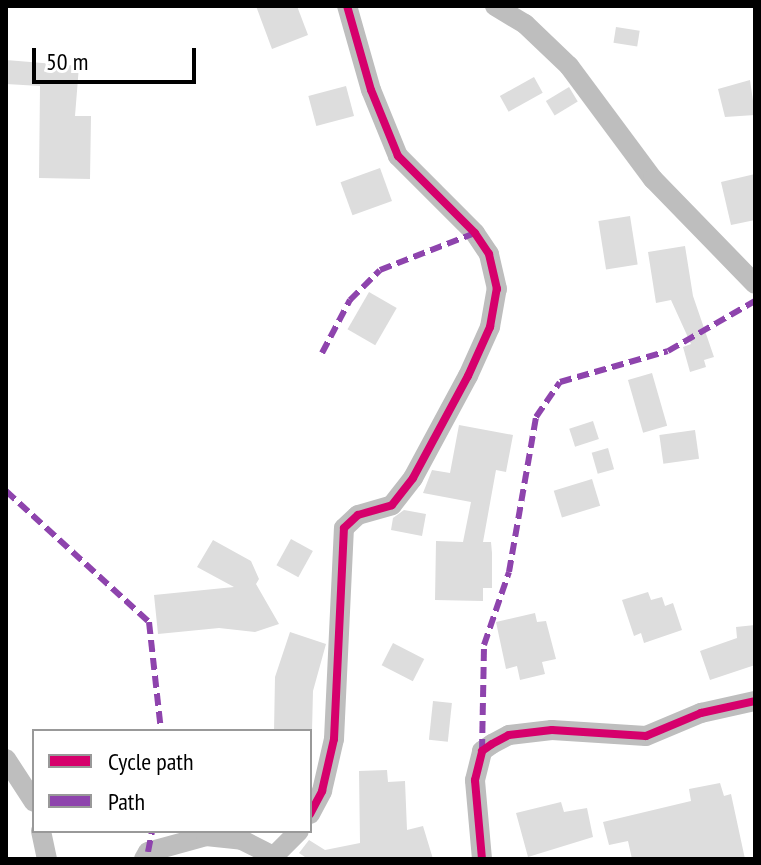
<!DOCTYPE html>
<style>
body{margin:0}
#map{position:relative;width:761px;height:865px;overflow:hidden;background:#fff;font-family:"PT Sans Narrow",sans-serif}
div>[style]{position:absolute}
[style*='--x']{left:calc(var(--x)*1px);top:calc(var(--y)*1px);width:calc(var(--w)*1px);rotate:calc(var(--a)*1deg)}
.building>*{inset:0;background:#ddd;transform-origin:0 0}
.minor>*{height:20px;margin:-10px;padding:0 10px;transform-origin:10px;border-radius:10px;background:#bebebe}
.quiet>*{height:6px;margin-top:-3px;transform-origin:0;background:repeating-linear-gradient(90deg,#8e44ad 0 12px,transparent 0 18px)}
.cycleway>*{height:8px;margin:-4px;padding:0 4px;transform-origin:4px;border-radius:4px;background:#d6006c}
span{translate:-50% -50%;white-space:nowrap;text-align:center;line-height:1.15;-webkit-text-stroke:6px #fff;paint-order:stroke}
.frame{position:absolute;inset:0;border:8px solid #000;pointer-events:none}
.legend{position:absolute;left:32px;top:729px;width:280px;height:104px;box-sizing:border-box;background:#fff;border:2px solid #999;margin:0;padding:10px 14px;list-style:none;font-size:24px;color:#000}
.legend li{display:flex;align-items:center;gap:16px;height:40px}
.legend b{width:40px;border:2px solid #999}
.scale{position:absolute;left:32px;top:48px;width:164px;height:36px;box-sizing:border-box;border:4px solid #000;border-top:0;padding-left:10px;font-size:24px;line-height:28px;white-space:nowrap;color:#000;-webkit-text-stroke:6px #fff;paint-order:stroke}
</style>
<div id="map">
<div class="building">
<div style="clip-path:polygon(256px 6px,297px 6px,308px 35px,272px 49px)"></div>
<div style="left:616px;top:27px;width:24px;height:16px;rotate:9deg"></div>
<div style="clip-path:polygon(6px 60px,79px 66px,75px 116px,91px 116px,90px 179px,39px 178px,40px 86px,6px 84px)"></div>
<div style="left:534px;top:77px;width:18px;height:39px;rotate:61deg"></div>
<div style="clip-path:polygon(750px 80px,755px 115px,725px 117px,718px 89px)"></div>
<div style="left:346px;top:86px;width:31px;height:39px;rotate:75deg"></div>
<div style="left:569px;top:87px;width:17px;height:27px;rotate:59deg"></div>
<div style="left:380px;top:168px;width:35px;height:42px;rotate:70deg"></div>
<div style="clip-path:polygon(755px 174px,755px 220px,731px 225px,721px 182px)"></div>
<div style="left:630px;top:216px;width:49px;height:32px;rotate:81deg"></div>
<div style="clip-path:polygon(685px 246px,693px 296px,714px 357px,704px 360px,706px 367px,690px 372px,683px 347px,691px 344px,671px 300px,656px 303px,648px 252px)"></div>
<div style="left:369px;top:292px;width:32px;height:43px;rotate:30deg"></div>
<div style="left:652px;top:373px;width:55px;height:25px;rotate:74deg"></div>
<div style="left:593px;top:421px;width:19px;height:25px;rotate:72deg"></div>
<div style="clip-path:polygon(459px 425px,513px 435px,506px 472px,496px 470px,483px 542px,491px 542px,492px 553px,492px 588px,483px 588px,483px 601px,435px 600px,436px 541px,463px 542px,471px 502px,423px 493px,432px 470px,450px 473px)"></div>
<div style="left:695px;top:430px;width:29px;height:36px;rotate:82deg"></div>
<div style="left:608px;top:448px;width:22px;height:17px;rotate:74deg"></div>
<div style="left:592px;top:479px;width:28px;height:40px;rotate:73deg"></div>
<div style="clip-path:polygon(404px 510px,426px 514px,422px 536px,391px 530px,393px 518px)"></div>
<div style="left:291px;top:539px;width:25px;height:30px;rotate:29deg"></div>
<div style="clip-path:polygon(213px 540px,251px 561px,259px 579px,256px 584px,279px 624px,255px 632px,219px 628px,158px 634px,154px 595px,234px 587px,197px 567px)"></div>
<div style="clip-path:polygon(648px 592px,651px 600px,662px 597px,665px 606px,673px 603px,682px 630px,644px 643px,641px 633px,634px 636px,622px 600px)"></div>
<div style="clip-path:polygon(535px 613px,537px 622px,546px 621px,556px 659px,542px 662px,545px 674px,520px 680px,517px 666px,506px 669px,496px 622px)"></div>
<div style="clip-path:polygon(755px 625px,755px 665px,710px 680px,700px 651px,737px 638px,736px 627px)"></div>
<div style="clip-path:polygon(290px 632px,326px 644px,313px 691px,312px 731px,274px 731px,275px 677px)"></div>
<div style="left:393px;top:643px;width:35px;height:25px;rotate:27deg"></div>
<div style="left:433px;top:701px;width:19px;height:39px;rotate:6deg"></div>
<div style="clip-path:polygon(387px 770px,388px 782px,405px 781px,407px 830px,423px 826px,433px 859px,308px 859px,299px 853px,309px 840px,325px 850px,360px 843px,359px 771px)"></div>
<div style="clip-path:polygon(720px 783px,724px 796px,731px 794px,745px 859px,632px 859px,628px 841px,609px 845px,603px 822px,691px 801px,689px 789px)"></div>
<div style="clip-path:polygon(561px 802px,564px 812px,587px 808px,593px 837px,528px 857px,516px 813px)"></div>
</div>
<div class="minor">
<div style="--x:495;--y:6;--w:35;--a:31"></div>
<div style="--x:525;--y:24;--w:61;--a:43.7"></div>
<div style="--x:569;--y:66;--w:141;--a:53.4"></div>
<div style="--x:653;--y:179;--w:146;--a:45.8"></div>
<div style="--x:6;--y:759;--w:51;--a:56.9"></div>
<div style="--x:310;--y:814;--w:26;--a:-62"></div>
<div style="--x:322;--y:791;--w:53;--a:-77"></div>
<div style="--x:334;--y:739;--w:211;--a:-87.3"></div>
<div style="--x:344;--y:528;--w:19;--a:-43"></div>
<div style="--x:358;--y:515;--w:35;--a:-16"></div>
<div style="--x:392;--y:505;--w:34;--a:-52"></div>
<div style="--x:413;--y:478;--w:116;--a:-61.7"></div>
<div style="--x:468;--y:376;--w:54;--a:-65.8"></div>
<div style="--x:490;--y:327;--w:39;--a:-80"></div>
<div style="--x:497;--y:289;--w:36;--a:-103"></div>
<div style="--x:489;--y:254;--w:25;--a:-124"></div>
<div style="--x:475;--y:233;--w:109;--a:-135"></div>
<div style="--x:398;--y:156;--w:71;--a:-112.2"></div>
<div style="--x:371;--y:90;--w:87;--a:-105.9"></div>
<div style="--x:41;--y:831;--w:29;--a:78"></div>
<div style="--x:144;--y:859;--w:8;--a:-60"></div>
<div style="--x:148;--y:852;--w:60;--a:-15.4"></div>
<div style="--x:206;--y:836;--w:36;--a:6"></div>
<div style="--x:242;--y:840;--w:36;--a:27"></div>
<div style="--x:274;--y:856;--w:35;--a:-45"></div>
<div style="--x:482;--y:859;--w:79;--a:-95.1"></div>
<div style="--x:475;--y:780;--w:30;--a:-76"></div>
<div style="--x:482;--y:751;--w:12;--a:-35"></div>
<div style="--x:492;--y:744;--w:19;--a:-28"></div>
<div style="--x:509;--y:735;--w:43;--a:-6.6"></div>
<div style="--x:552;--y:730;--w:94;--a:3.7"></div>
<div style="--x:646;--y:736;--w:60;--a:-22.7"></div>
<div style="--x:701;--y:713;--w:55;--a:-12.5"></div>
</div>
<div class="quiet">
<div style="--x:322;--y:353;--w:60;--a:-62.2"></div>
<div style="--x:350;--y:300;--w:42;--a:-45"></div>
<div style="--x:380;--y:270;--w:102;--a:-21.3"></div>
<div style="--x:6;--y:491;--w:194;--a:42.5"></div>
<div style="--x:149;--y:622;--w:110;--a:83.7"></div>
<div style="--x:482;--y:751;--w:106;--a:-88.9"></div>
<div style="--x:484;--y:645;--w:77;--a:-71.1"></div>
<div style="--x:509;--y:572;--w:157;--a:-80.1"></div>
<div style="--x:536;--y:417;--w:42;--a:-55.6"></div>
<div style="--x:560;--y:382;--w:112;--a:-16"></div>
<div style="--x:668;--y:351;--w:100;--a:-29.9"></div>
<div style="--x:148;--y:852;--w:21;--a:-79"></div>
</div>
<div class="cycleway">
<div style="--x:310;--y:814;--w:26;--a:-62"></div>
<div style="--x:322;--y:791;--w:53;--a:-77"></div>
<div style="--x:334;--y:739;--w:211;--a:-87.3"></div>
<div style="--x:344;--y:528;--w:19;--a:-43"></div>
<div style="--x:358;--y:515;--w:35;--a:-16"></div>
<div style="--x:392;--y:505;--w:34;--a:-52"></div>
<div style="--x:413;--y:478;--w:116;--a:-61.7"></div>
<div style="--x:468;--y:376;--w:54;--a:-65.8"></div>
<div style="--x:490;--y:327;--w:39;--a:-80"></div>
<div style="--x:497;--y:289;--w:36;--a:-103"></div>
<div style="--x:489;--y:254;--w:25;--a:-124"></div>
<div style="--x:475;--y:233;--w:109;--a:-135"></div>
<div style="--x:398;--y:156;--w:71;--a:-112.2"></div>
<div style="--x:371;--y:90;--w:87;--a:-105.9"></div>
<div style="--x:482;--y:859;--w:79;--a:-95.1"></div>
<div style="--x:475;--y:780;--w:30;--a:-76"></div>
<div style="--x:482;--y:751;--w:12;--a:-35"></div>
<div style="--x:492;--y:744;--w:19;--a:-28"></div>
<div style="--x:509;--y:735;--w:43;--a:-6.6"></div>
<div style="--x:552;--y:730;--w:94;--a:3.7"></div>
<div style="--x:646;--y:736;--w:60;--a:-22.7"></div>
<div style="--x:701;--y:713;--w:55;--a:-12.5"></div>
</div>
<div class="frame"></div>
<ul class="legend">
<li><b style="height:10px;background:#d6006c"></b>Cycle path</li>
<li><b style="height:10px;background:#8e44ad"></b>Path</li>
</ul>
<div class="scale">50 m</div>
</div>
